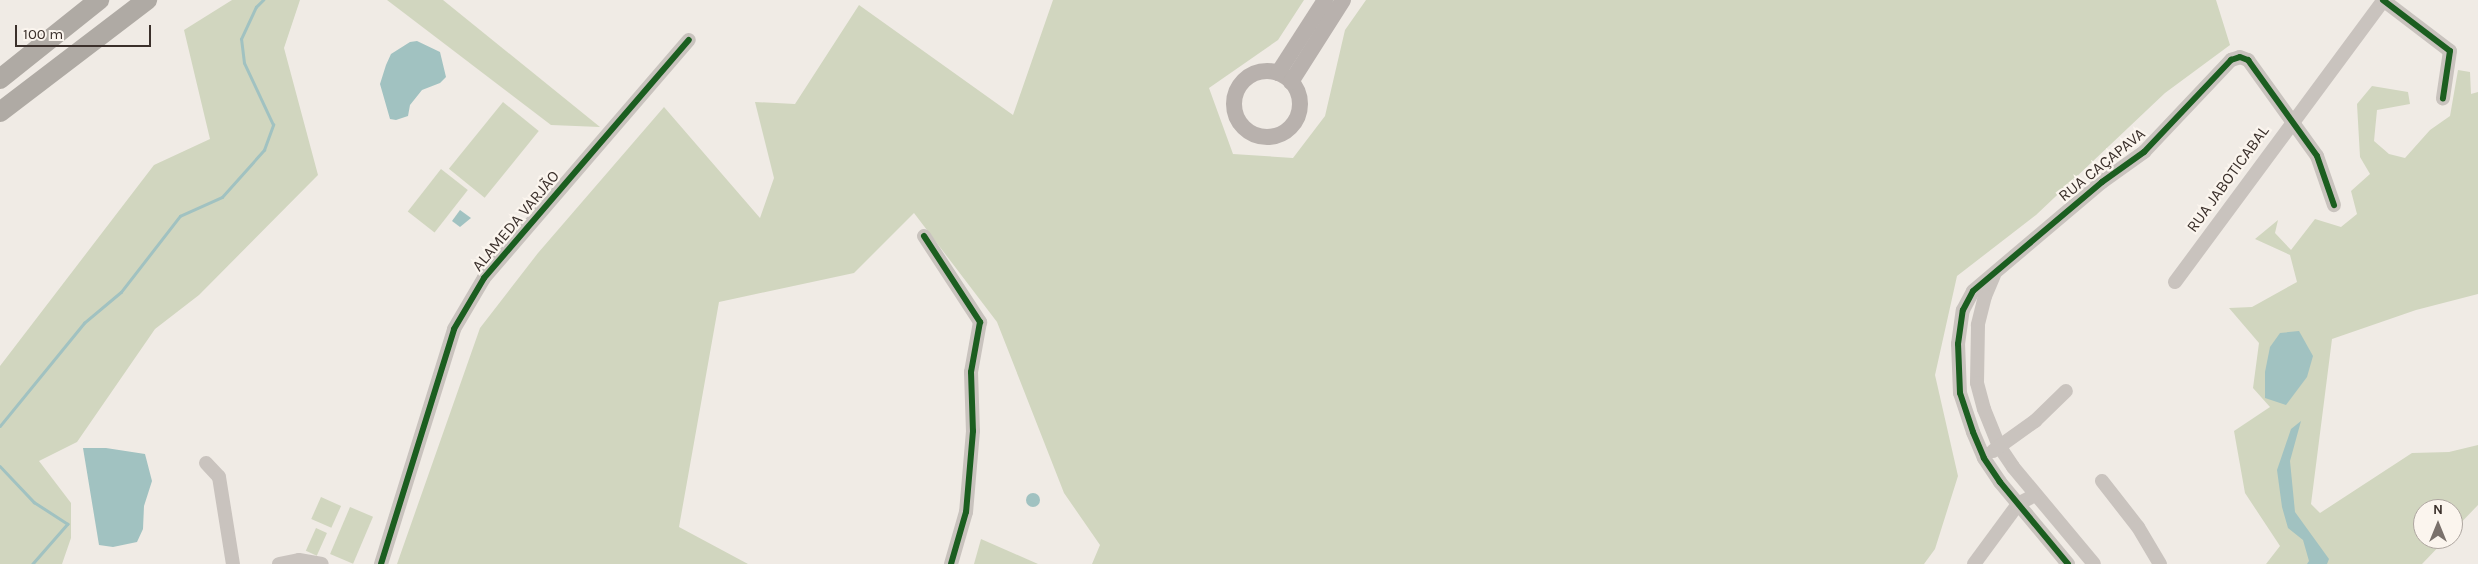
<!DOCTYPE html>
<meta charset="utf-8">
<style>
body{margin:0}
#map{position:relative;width:2478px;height:564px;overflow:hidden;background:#f0ebe5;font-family:Karla,sans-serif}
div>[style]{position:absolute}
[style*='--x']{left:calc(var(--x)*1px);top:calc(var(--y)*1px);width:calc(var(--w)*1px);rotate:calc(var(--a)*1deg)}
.green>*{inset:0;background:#d1d6bf;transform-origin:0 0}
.water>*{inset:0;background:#a1c2c1}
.round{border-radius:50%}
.stream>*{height:2.5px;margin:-1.25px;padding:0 1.25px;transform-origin:1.25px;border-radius:1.25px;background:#a1c2c1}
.minor>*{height:14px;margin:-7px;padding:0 7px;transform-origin:7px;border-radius:7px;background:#c9c3be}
.major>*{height:16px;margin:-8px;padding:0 8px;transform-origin:8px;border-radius:8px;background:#b8b1ad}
.major>.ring{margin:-8px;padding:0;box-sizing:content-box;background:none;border:16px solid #b8b1ad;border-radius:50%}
.highway>*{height:20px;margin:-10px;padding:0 10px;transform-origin:10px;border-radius:10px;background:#afaaa4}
.cycleway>*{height:6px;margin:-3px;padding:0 3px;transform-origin:3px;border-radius:3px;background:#1b5e20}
span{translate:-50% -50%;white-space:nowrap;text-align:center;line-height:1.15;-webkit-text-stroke:4.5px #fbf5ee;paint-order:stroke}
.street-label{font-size:16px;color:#3b302b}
.north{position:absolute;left:2413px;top:499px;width:50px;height:50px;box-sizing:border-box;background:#fbf5ee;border:1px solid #aea6a0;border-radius:50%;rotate:0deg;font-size:14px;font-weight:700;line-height:20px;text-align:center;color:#3b302b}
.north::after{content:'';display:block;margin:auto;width:18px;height:22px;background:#7a716c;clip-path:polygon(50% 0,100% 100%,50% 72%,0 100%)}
.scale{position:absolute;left:15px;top:25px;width:136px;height:22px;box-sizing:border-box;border:2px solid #3b302b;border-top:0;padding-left:6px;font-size:15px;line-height:18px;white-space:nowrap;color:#3b302b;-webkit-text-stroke:4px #fbf5ee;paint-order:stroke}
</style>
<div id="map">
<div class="green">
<div style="clip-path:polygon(232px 0,300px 0,284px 48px,318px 175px,199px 295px,155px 329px,77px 442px,39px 461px,71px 503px,71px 538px,62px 564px,0 564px,0 366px,154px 165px,210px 139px,184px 30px)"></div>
<div style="clip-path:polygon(387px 0,443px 0,600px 127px,551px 125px)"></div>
<div style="clip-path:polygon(1053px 0,1304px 0,1278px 40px,1209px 88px,1233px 154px,1293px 158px,1325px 116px,1345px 30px,1366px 0,2216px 0,2230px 45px,2165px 93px,2036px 215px,1957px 276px,1935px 375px,1958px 476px,1935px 549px,1924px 564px,1092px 564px,1100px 545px,1064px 493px,997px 322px,914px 213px,854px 273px,719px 302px,679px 527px,748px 564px,397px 564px,480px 328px,538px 253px,664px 107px,760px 218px,774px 178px,755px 102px,795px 104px,859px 5px,1013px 115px)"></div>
<div style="clip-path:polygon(2458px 70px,2470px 72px,2471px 94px,2478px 92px,2478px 294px,2416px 310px,2332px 339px,2311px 504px,2320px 513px,2412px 453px,2449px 452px,2478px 445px,2478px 505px,2453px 531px,2453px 509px,2423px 509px,2423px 539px,2446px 539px,2422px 564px,2266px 564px,2280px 546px,2245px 493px,2234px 431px,2270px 407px,2253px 388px,2259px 343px,2229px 308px,2252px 307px,2297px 282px,2290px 255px,2255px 239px,2278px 220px,2275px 233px,2291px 250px,2315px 219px,2341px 227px,2357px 214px,2351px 191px,2370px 174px,2360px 157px,2357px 104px,2372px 86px,2408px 92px,2410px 104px,2377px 110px,2374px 141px,2389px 154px,2405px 158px,2430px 130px,2450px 116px)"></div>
<div style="left:503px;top:102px;width:46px;height:86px;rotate:39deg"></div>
<div style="left:441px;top:169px;width:34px;height:54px;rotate:38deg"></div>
<div style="left:321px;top:497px;width:22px;height:24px;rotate:24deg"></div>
<div style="left:350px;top:507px;width:25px;height:51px;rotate:23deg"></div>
<div style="left:316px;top:528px;width:12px;height:25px;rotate:24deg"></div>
<div style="clip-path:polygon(981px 539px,1038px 564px,974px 564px)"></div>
</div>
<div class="water">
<div style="clip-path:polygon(417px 41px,440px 52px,446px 77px,440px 83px,422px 90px,410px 105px,408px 116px,396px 120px,390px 119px,380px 84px,386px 65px,391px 54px,410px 42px)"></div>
<div style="clip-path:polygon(460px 210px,471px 218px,460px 227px,452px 221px)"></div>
<div style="clip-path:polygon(2299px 331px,2313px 356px,2307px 377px,2286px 405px,2265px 398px,2265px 372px,2270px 347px,2280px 333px)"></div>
<div style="clip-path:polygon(2301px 421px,2290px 461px,2295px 512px,2329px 559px,2327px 564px,2307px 564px,2309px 561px,2303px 540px,2288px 528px,2282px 507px,2277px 470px,2291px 429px)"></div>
<div style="clip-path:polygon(83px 448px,106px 448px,145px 454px,152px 481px,144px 506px,143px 529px,137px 542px,113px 547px,99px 545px)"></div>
<div class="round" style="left:1026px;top:493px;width:14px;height:14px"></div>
</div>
<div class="stream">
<div style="--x:0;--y:426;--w:133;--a:-50.8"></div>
<div style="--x:84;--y:323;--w:48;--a:-40"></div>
<div style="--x:121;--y:292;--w:96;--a:-52.2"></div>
<div style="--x:180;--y:216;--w:46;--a:-24.3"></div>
<div style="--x:222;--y:197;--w:63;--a:-48.2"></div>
<div style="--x:264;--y:150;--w:27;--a:-70"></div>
<div style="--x:273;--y:125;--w:68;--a:-115.1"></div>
<div style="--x:244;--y:63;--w:24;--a:-97"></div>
<div style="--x:241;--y:39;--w:35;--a:-65"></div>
<div style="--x:256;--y:7;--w:10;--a:-45"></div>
<div style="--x:0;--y:466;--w:50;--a:46.6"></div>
<div style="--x:34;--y:502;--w:40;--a:32.9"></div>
<div style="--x:68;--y:524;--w:53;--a:131.2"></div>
</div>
<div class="minor">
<div style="--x:2383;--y:0;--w:84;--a:37.3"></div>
<div style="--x:2450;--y:51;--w:48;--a:98.5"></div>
<div style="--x:924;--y:236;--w:103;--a:56.9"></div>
<div style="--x:980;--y:322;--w:51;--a:100.2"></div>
<div style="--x:971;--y:372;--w:59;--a:88.1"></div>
<div style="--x:973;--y:431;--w:81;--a:94.9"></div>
<div style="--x:966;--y:512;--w:54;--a:106.1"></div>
<div style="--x:1994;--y:275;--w:23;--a:113"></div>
<div style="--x:1985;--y:296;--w:30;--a:104"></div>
<div style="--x:1978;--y:325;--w:58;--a:91"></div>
<div style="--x:1977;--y:383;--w:27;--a:75"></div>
<div style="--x:1984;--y:409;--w:40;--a:68"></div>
<div style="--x:1999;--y:446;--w:25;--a:56"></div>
<div style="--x:2013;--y:467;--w:126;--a:50.1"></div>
<div style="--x:2175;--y:282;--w:351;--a:-53.5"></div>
<div style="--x:1993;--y:451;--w:52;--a:-35.5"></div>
<div style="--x:2035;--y:421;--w:43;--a:-44.1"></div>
<div style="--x:206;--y:463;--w:19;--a:47"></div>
<div style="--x:219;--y:477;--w:88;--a:80.9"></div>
<div style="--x:2102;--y:481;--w:58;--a:52"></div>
<div style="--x:2138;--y:527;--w:43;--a:59.3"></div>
<div style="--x:279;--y:564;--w:20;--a:-11"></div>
<div style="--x:299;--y:560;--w:23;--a:10"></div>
<div style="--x:381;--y:564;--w:246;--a:-72.7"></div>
<div style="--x:454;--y:329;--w:59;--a:-59.5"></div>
<div style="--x:484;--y:278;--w:314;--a:-49.3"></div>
<div style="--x:1974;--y:564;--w:74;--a:-53.7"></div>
<div style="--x:2018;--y:504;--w:19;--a:-28"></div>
<div style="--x:2068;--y:564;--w:107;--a:-129.7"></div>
<div style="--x:2000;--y:482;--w:29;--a:-124"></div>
<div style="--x:1984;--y:458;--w:28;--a:-113"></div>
<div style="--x:1973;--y:432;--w:41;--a:-108.4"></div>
<div style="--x:1960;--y:393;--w:49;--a:-92.3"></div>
<div style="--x:1958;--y:344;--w:34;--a:-82"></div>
<div style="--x:1963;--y:310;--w:21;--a:-62"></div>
<div style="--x:1973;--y:291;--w:169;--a:-40.2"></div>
<div style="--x:2102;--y:182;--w:52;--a:-35.5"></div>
<div style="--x:2144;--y:152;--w:127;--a:-46.6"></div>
<div style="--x:2231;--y:60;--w:9;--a:-18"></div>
<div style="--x:2240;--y:57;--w:9;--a:21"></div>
<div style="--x:2248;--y:60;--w:118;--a:54.3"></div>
<div style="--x:2317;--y:156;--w:52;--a:70.9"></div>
</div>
<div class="major">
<div class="ring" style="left:1234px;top:71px;width:50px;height:50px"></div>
<div style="--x:1278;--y:73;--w:87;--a:-57.2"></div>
<div style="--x:1291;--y:82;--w:97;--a:-57.6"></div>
</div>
<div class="highway">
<div style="--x:0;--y:79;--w:127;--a:-38.6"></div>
<div style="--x:0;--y:112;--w:185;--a:-37.3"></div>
</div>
<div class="cycleway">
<div style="--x:2383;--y:0;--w:84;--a:37.3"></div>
<div style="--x:2450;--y:51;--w:48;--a:98.5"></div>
<div style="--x:924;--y:236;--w:103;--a:56.9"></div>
<div style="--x:980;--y:322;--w:51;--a:100.2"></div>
<div style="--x:971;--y:372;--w:59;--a:88.1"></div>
<div style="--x:973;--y:431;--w:81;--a:94.9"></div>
<div style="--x:966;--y:512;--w:54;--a:106.1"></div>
<div style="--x:381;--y:564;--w:246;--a:-72.7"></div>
<div style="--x:454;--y:329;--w:59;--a:-59.5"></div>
<div style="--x:484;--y:278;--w:314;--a:-49.3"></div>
<div style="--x:2068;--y:564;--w:107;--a:-129.7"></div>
<div style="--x:2000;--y:482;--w:29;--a:-124"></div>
<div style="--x:1984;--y:458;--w:28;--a:-113"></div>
<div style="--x:1973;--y:432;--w:41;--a:-108.4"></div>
<div style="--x:1960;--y:393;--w:49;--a:-92.3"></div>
<div style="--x:1958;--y:344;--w:34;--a:-82"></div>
<div style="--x:1963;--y:310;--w:21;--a:-62"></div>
<div style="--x:1973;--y:291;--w:169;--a:-40.2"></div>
<div style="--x:2102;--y:182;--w:52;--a:-35.5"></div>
<div style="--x:2144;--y:152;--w:127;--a:-46.6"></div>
<div style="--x:2231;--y:60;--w:9;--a:-18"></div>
<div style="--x:2240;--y:57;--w:9;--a:21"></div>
<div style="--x:2248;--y:60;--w:118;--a:54.3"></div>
<div style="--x:2317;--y:156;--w:52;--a:70.9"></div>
</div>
<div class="street-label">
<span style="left:2102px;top:165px;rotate:-39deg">RUA CAÇAPAVA</span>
<span style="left:2228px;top:179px;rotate:-54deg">RUA JABOTICABAL</span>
<span style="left:516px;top:221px;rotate:-50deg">ALAMEDA VARJÃO</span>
</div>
<div class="north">N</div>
<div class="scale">100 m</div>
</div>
